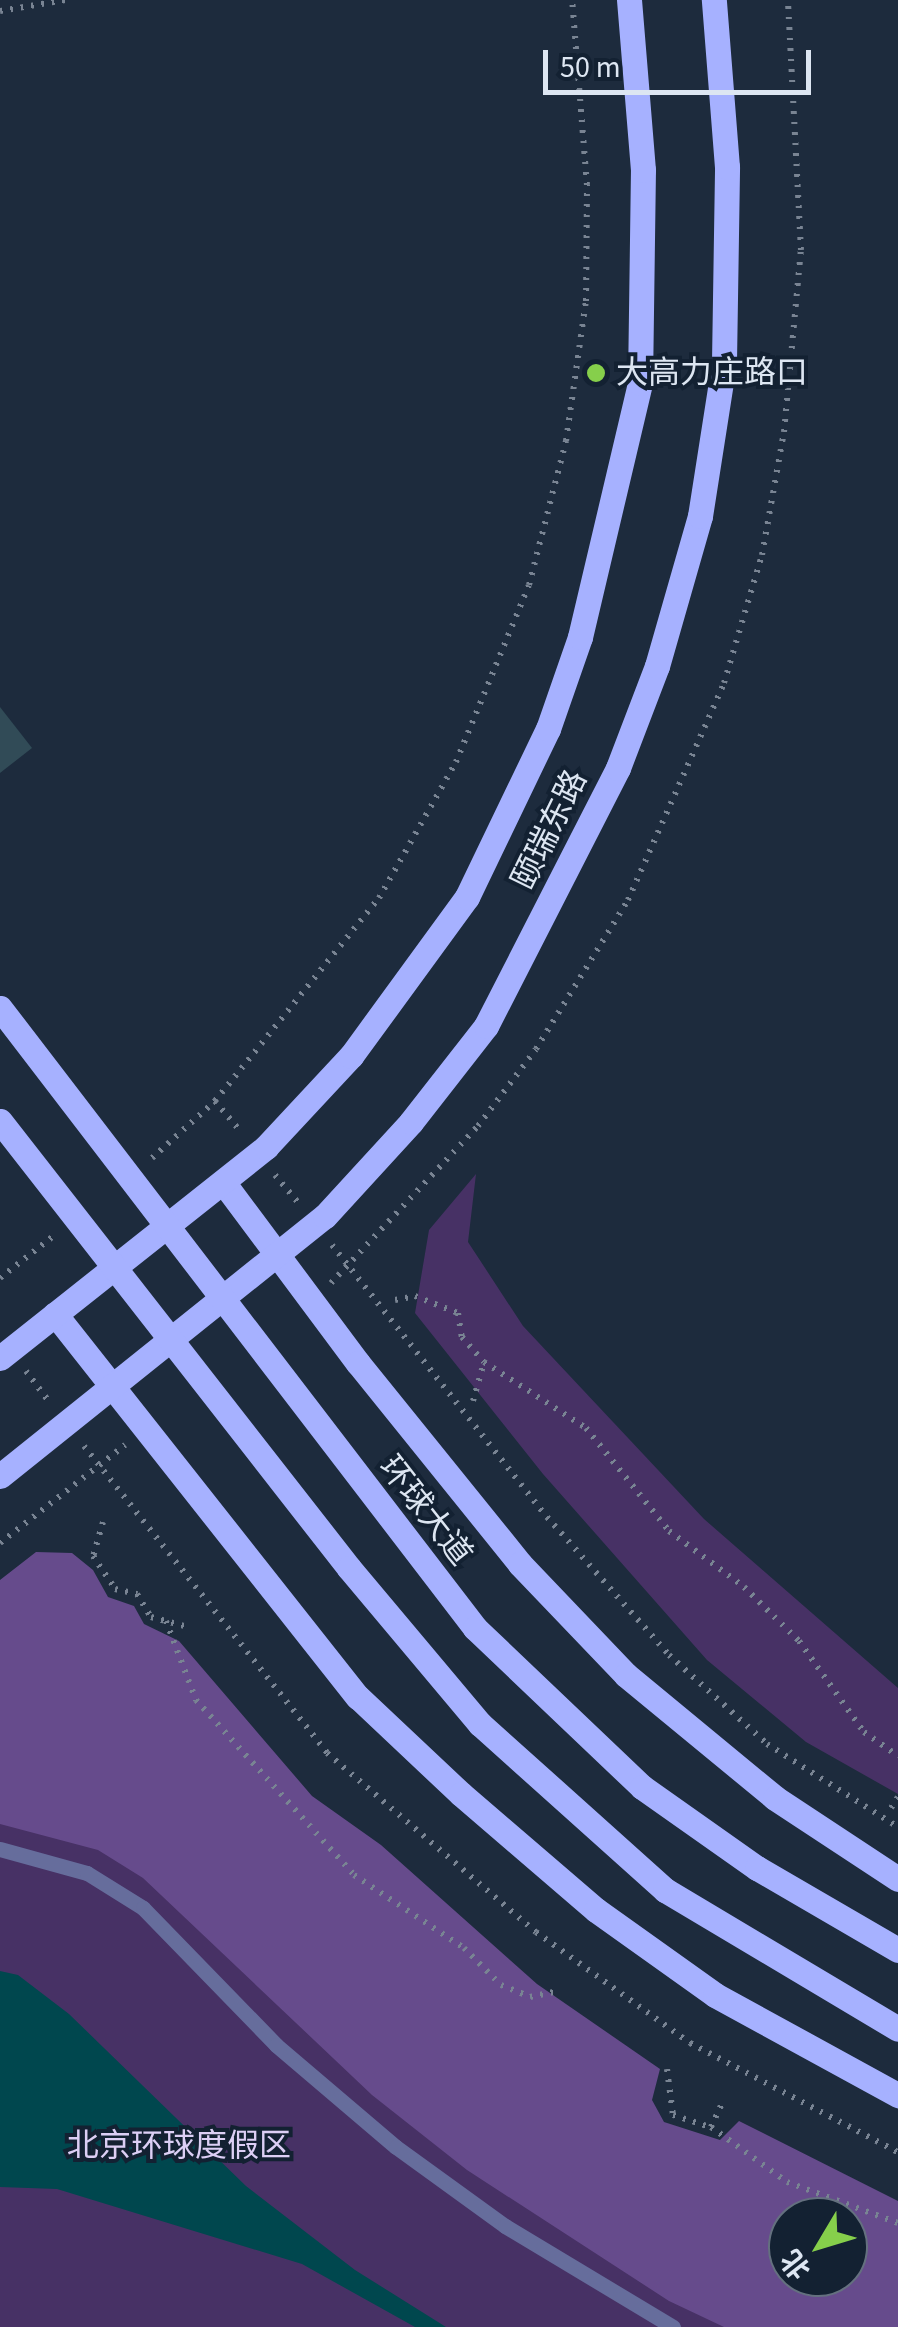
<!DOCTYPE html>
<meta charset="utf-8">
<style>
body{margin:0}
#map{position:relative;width:898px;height:2327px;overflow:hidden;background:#1d2b3d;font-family:"Source Sans 3","Noto Sans SC",sans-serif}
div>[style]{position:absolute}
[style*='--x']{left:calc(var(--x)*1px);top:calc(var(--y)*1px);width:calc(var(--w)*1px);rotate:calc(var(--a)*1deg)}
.green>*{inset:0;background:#473165}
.forest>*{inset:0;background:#664b8c}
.water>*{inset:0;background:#00474e}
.building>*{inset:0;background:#314b57}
.path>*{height:6px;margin-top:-3px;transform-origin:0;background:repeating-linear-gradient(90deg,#798493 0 2.5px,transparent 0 10.5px)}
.lane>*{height:15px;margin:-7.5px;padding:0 7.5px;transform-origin:7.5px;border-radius:7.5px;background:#666d9c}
.primary>*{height:25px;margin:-12.5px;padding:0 12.5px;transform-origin:12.5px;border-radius:12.5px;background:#a6b1ff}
.primary-bridge>*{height:25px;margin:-12.5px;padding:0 12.5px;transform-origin:12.5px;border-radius:12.5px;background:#a6b1ff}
.dots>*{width:28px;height:28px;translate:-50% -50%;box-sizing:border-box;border:5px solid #132132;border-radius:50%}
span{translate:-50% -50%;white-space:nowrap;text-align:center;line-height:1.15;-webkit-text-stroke:8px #132132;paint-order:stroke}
.poi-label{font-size:32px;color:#dde6f2}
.left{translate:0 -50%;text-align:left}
.street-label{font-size:32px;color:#dde6f2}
.park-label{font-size:32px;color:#dccff5}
.north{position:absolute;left:768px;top:2197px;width:100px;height:100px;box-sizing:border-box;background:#132132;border:2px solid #64707f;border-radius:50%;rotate:232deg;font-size:28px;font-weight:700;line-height:40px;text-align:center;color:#dde6f2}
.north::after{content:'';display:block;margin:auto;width:35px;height:45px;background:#86cf4b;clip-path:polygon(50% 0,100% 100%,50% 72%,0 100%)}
.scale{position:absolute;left:543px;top:50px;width:268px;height:45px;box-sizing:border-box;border:5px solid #dde6f2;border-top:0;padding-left:12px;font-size:30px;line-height:35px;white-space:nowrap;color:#dde6f2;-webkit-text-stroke:8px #132132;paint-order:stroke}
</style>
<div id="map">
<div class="green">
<div style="clip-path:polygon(476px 1174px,468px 1242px,523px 1326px,704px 1519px,898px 1688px,898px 1794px,806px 1742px,707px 1660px,543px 1474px,415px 1313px,429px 1230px)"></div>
<div style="clip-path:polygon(61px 1789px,759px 2327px,0 2327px,0 1799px)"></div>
</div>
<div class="forest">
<div style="clip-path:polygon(evenodd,36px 1552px,72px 1553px,93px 1570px,108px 1597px,134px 1606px,144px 1624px,179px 1641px,312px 1796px,381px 1845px,537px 1984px,660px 2069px,652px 2100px,664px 2122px,720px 2140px,739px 2121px,898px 2201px,898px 2327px,724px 2327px,669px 2301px,467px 2170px,372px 2095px,143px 1878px,98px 1850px,0 1824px,0 1580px,36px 1552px,788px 2217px,848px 2217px,848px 2277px,788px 2277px,788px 2217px)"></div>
</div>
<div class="water">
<div style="clip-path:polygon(0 1971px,18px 1975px,69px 2014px,246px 2186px,355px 2270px,446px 2327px,415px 2327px,302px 2264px,57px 2189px,0 2187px)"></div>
</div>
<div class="building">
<div style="clip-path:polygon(0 707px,32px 748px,0 773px)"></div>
</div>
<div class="path">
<div style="--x:0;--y:11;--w:66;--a:-9.6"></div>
<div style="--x:215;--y:1101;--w:261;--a:-51.1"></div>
<div style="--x:379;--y:898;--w:156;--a:-60.5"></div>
<div style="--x:456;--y:762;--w:191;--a:-67.6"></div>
<div style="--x:529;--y:585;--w:149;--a:-75.6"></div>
<div style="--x:566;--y:441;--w:141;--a:-81.9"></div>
<div style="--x:586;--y:301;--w:116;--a:-89.5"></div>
<div style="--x:587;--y:185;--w:186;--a:-94.6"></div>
<div style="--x:152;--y:1158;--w:85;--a:-42.1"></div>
<div style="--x:215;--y:1101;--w:38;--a:50"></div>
<div style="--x:275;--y:1175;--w:38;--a:50"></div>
<div style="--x:332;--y:1245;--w:347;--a:51.7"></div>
<div style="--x:547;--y:1517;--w:184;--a:48.5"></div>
<div style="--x:669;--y:1655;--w:132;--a:42.2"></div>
<div style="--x:767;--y:1744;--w:155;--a:32.4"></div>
<div style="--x:0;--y:1278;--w:71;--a:-38.2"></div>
<div style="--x:331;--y:1283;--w:215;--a:-46.9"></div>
<div style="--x:478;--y:1126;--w:96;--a:-53"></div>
<div style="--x:536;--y:1049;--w:175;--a:-58.3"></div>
<div style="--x:628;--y:900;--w:237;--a:-66.1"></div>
<div style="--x:724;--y:683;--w:134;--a:-73.5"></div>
<div style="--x:762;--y:555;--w:125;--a:-79.9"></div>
<div style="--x:784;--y:432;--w:183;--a:-84.7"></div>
<div style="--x:801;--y:250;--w:250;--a:-93"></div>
<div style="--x:395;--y:1300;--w:20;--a:-11"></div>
<div style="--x:415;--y:1296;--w:46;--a:21.6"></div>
<div style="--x:458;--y:1313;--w:24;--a:81"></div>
<div style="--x:462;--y:1337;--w:33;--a:49"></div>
<div style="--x:26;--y:1371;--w:38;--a:53"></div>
<div style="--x:473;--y:1401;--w:41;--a:-74.2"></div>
<div style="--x:484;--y:1362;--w:121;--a:32.9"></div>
<div style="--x:586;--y:1428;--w:132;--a:51.1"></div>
<div style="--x:669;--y:1531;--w:94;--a:36.7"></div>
<div style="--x:744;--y:1587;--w:77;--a:44.5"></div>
<div style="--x:799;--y:1641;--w:112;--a:54.5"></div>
<div style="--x:864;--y:1732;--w:42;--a:35.2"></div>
<div style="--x:84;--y:1446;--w:392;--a:51.6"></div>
<div style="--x:327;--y:1753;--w:275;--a:40.6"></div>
<div style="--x:536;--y:1932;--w:190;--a:35.8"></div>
<div style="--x:690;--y:2043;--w:235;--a:27.7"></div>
<div style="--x:103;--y:1522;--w:35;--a:106"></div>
<div style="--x:93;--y:1556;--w:40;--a:56"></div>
<div style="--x:115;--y:1589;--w:23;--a:13"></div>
<div style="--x:137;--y:1594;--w:27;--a:59"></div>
<div style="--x:151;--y:1617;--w:35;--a:15"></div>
<div style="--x:0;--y:1543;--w:159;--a:-38.1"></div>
<div style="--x:166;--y:1621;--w:85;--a:69.2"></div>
<div style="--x:196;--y:1700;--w:236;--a:47.9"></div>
<div style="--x:354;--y:1875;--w:132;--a:33.6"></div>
<div style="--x:464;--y:1948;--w:52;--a:45"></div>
<div style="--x:501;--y:1985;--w:31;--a:22"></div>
<div style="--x:530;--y:1997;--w:30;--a:-12"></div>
<div style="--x:891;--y:1808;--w:13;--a:-58"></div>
<div style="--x:667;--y:2069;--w:46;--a:82.6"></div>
<div style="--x:673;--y:2115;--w:40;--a:18"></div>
<div style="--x:711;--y:2127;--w:29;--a:-65"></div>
<div style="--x:711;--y:2127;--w:94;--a:35.9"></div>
<div style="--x:787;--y:2182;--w:118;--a:20.3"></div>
</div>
<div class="lane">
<div style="--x:0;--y:1849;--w:90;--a:15.4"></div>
<div style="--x:87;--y:1873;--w:66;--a:32"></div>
<div style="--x:143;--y:1908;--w:191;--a:45.8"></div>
<div style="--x:276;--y:2045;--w:157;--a:40.4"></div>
<div style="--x:396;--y:2147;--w:135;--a:35.9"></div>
<div style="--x:505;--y:2226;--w:196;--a:31"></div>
</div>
<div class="primary">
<div style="--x:223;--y:1182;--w:226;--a:53.3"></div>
<div style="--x:358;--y:1363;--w:258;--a:51.1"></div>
<div style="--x:520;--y:1564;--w:153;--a:46.3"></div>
<div style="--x:626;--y:1675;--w:193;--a:39.5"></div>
<div style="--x:775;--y:1798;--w:147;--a:33.4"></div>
<div style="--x:55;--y:1314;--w:488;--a:51.7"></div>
<div style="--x:358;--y:1697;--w:141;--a:43.3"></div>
<div style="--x:461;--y:1794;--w:178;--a:40.7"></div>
<div style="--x:596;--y:1910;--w:146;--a:35.5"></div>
<div style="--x:715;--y:1995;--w:209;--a:28.7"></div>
<div style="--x:0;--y:1358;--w:340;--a:-38.4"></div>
<div style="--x:266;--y:1147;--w:125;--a:-47"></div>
<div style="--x:351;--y:1056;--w:197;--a:-53.9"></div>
<div style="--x:467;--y:897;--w:187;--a:-64.3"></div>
<div style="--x:548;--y:729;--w:97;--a:-70.8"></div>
<div style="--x:580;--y:637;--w:261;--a:-76.7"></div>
<div style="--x:640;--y:383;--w:213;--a:-89.2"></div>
<div style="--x:643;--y:170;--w:171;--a:-94.7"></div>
<div style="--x:0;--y:1476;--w:416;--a:-38.7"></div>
<div style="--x:325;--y:1216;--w:127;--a:-47.5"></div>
<div style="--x:411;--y:1122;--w:122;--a:-52"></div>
<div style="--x:486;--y:1026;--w:290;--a:-62.9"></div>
<div style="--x:618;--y:768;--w:109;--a:-69.1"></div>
<div style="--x:657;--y:666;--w:156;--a:-74"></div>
<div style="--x:700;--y:516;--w:156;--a:-81.1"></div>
<div style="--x:724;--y:362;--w:195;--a:-89.1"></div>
<div style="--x:727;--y:167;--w:168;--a:-94.5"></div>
</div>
<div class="primary-bridge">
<div style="--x:0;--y:1008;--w:781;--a:52.54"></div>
<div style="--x:475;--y:1628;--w:231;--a:43.6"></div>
<div style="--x:642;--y:1787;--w:141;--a:35.2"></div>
<div style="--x:757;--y:1868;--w:163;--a:30.2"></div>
<div style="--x:0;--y:1121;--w:567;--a:52.02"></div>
<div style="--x:349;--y:1568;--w:204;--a:50"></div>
<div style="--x:480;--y:1724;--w:249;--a:41.9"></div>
<div style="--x:665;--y:1890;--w:271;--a:30.8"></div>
</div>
<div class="dots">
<div style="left:596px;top:373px;background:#86cf4b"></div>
</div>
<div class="poi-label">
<span class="left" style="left:616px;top:373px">大高力庄路口</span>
</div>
<div class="street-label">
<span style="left:550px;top:830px;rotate:-64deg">颐瑞东路</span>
<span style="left:425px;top:1511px;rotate:52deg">环球大道</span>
</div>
<div class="park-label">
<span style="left:179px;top:2146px">北京环球度假区</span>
</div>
<div class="north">北</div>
<div class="scale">50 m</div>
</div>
